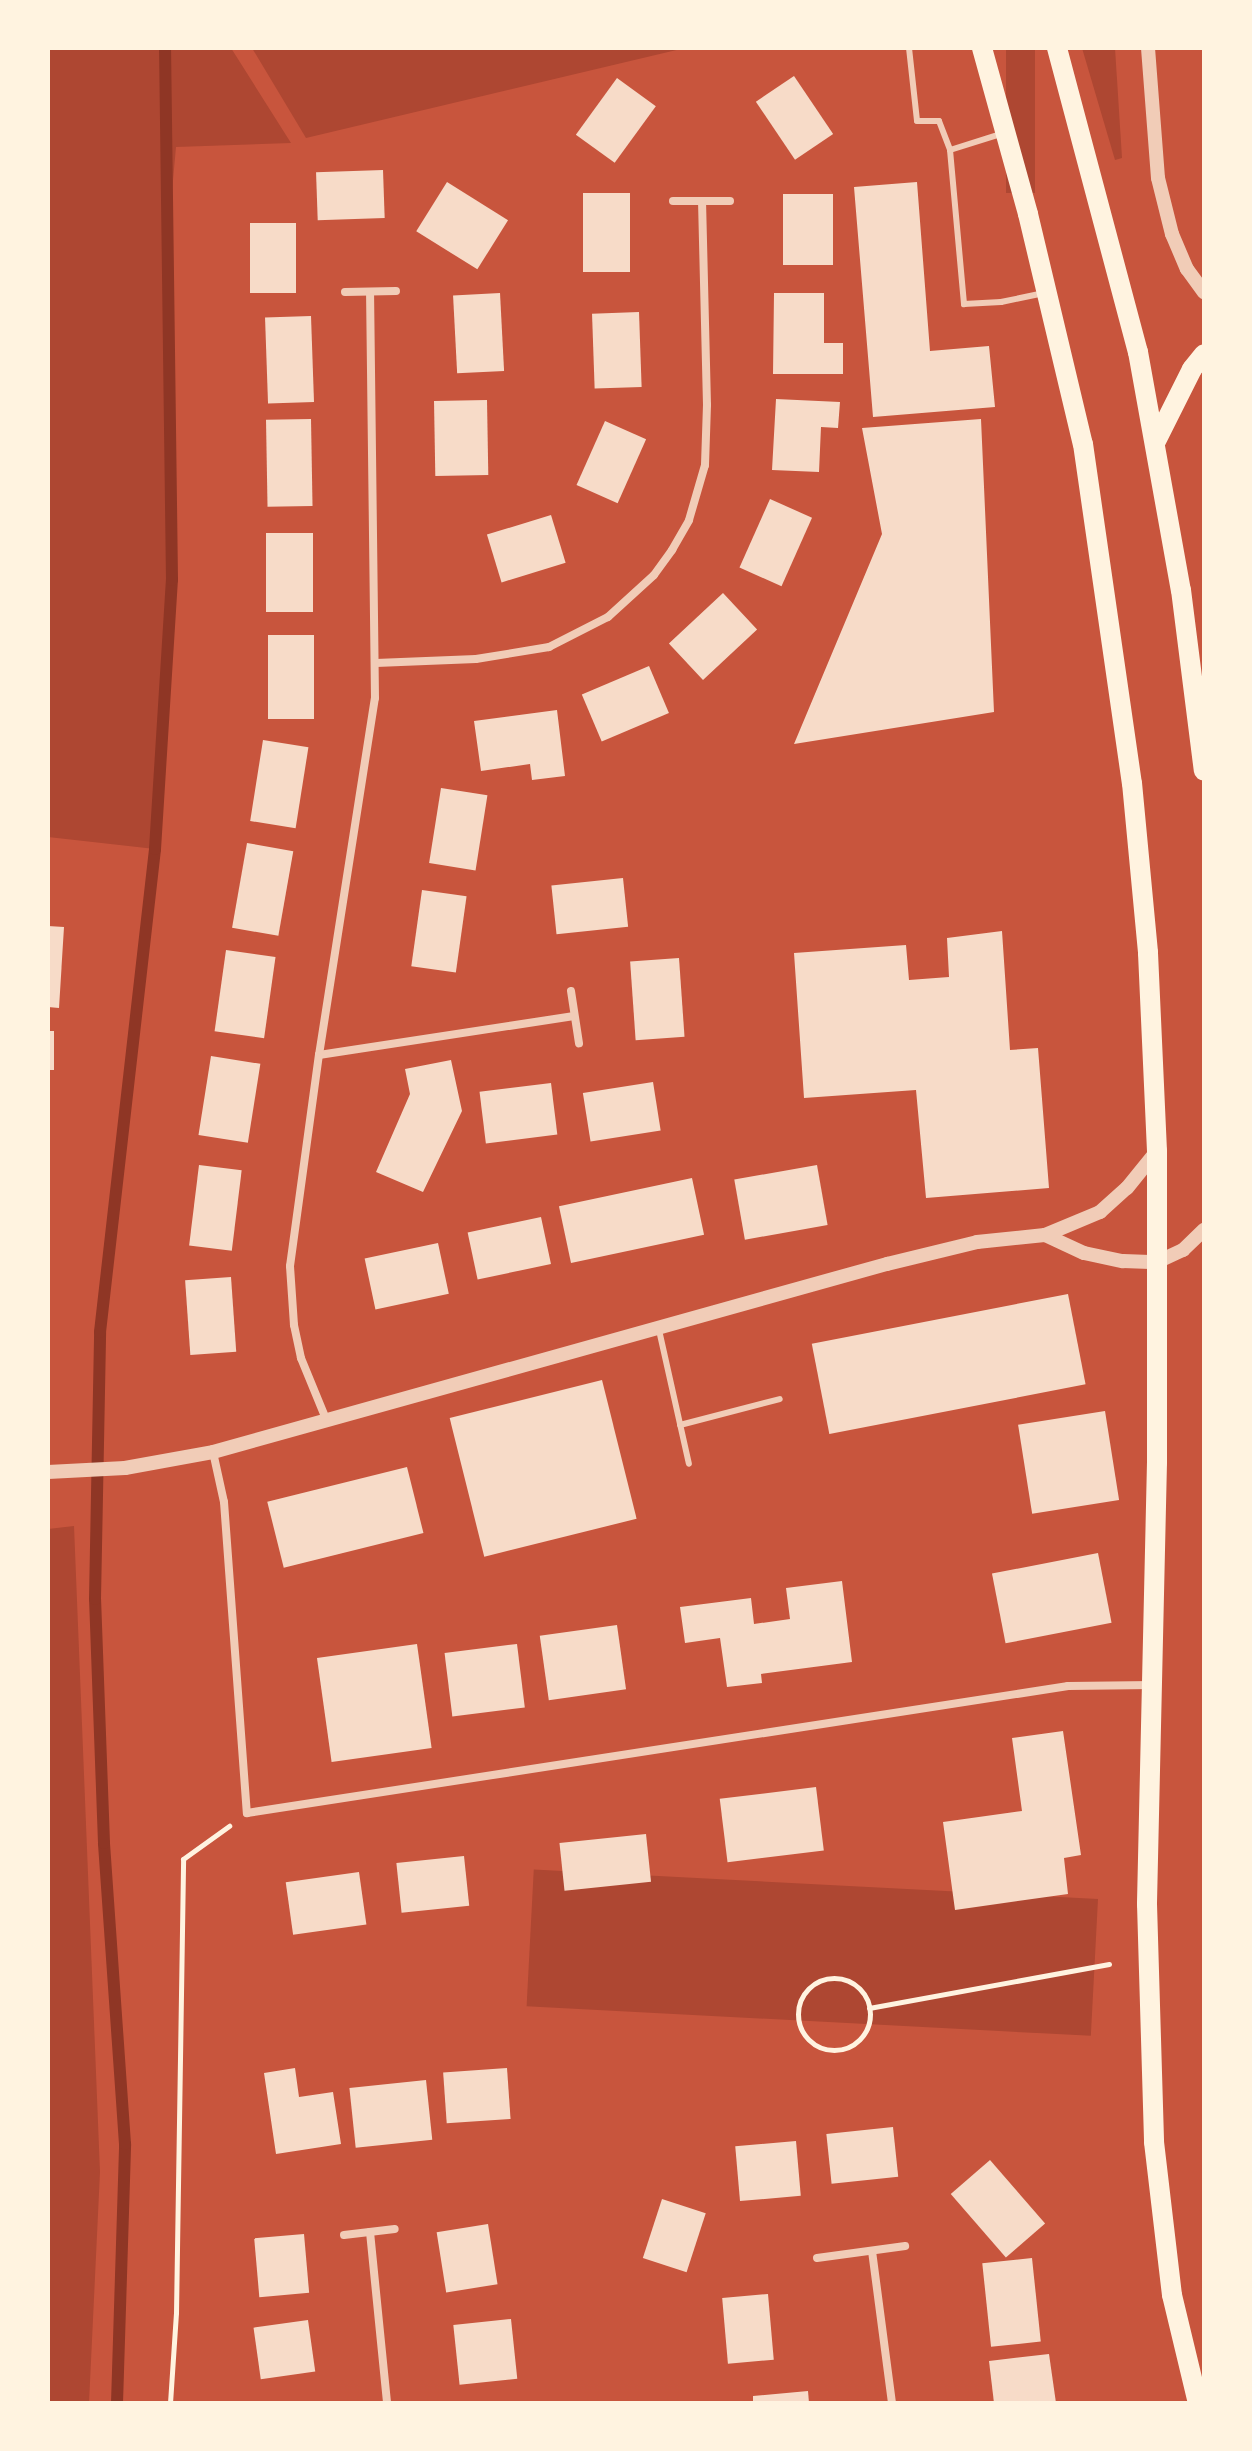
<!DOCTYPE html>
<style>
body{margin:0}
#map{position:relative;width:1252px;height:2451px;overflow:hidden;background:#c8553d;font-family:Ubuntu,sans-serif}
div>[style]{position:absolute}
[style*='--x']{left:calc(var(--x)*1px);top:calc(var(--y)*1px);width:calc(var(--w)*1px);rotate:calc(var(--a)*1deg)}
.green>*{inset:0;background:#ae4732;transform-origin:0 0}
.stream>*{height:12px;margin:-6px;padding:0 6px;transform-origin:6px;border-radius:6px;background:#8f3625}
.building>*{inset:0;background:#f7dbc8;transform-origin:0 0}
.path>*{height:5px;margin:-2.5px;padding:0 2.5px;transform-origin:2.5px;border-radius:2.5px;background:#fff3e0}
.path>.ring{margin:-2.5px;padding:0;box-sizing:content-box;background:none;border:5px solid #fff3e0;border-radius:50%}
.service>*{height:6px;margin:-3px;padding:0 3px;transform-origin:3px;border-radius:3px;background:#f1ccb7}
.minor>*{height:8px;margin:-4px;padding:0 4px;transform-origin:4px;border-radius:4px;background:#f1ccb7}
.tertiary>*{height:14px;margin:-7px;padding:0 7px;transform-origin:7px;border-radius:7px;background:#f1ccb7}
.primary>*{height:20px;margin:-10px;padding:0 10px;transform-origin:10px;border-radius:10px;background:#fff3e0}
span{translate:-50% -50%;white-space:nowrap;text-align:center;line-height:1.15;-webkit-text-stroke:7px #fff3e0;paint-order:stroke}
.frame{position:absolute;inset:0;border:50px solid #fff3e0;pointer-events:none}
</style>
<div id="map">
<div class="green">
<div style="clip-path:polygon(48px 48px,231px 48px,291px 143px,176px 147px,166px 258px,172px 580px,155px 849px,48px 837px)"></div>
<div style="clip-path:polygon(252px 48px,685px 48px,306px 138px)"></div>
<div style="left:1006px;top:48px;width:29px;height:145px"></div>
<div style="clip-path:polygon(1082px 48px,1115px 48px,1122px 158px,1115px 160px)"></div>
<div style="clip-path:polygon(74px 1526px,100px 2172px,89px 2403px,48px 2403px,48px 1529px)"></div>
<div style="left:1098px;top:1899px;width:137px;height:565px;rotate:93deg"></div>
</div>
<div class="stream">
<div style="--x:117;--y:2403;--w:259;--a:-88.2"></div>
<div style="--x:125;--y:2144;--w:302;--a:-94"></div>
<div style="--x:104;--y:1843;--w:244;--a:-92.1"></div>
<div style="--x:95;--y:1599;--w:267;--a:-88.9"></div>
<div style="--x:100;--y:1332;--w:486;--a:-83.5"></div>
<div style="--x:155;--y:849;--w:270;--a:-86.4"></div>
<div style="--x:172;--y:580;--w:532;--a:-90.75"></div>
</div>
<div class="building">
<div style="left:794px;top:76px;width:70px;height:46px;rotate:56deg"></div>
<div style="left:617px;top:78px;width:48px;height:70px;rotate:36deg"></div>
<div style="left:383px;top:170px;width:48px;height:67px;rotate:88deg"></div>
<div style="left:447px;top:182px;width:72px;height:58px;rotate:32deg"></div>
<div style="clip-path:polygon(917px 182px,930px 351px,989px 346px,995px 407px,873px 417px,854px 187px)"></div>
<div style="left:583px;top:193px;width:47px;height:79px"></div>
<div style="left:783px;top:194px;width:50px;height:71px"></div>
<div style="left:296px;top:223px;width:70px;height:46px;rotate:90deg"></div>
<div style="left:500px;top:293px;width:78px;height:47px;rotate:87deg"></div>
<div style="clip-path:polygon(774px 293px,824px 293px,824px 343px,843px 343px,843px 374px,773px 374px)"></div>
<div style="left:639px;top:312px;width:75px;height:47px;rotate:88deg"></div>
<div style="left:311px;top:316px;width:86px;height:46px;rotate:88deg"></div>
<div style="clip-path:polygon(776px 399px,840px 402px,838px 428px,821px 427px,819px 472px,772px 470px)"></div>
<div style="left:487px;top:400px;width:75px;height:53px;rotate:89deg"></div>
<div style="left:311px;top:419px;width:87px;height:45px;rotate:89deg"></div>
<div style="clip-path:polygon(981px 419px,994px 712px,794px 744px,882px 534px,862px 428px)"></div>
<div style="left:605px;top:421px;width:45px;height:70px;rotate:24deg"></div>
<div style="left:770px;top:499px;width:46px;height:75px;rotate:24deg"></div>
<div style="left:551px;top:515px;width:50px;height:67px;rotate:73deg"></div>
<div style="left:266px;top:533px;width:47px;height:79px"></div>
<div style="left:723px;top:593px;width:50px;height:74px;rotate:47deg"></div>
<div style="left:268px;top:635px;width:46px;height:84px"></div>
<div style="left:649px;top:666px;width:51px;height:73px;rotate:67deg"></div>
<div style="clip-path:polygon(557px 710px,565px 776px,532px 780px,530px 764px,481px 771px,474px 721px)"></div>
<div style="left:263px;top:740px;width:46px;height:82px;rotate:9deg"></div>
<div style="left:441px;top:788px;width:47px;height:76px;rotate:9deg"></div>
<div style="left:247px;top:843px;width:47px;height:86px;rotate:10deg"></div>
<div style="left:623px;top:878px;width:49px;height:72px;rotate:84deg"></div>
<div style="left:422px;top:890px;width:45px;height:77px;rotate:8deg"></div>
<div style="clip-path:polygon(48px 926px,64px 927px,59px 1008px,48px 1007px)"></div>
<div style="clip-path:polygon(1002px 931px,1010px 1050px,1038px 1048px,1049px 1188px,926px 1198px,916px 1090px,804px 1098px,794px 953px,906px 945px,909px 980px,949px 977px,947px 938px)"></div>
<div style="left:226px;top:950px;width:50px;height:82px;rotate:8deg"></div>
<div style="left:679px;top:958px;width:79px;height:49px;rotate:86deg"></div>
<div style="left:48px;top:1031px;width:6px;height:39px"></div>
<div style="left:211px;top:1056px;width:50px;height:80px;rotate:9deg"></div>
<div style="clip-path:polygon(451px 1060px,462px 1111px,423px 1192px,376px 1172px,410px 1094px,405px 1069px)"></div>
<div style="left:653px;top:1082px;width:49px;height:71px;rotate:81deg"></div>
<div style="left:551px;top:1083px;width:52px;height:72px;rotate:83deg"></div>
<div style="left:199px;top:1165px;width:43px;height:81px;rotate:7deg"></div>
<div style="left:817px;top:1165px;width:61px;height:84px;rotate:80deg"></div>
<div style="left:692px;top:1178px;width:58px;height:136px;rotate:78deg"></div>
<div style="left:541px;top:1217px;width:48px;height:75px;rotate:78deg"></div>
<div style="left:438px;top:1243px;width:52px;height:75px;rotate:78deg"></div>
<div style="left:231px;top:1277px;width:75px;height:46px;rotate:86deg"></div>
<div style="left:1068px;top:1294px;width:92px;height:261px;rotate:79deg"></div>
<div style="left:602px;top:1380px;width:143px;height:157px;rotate:76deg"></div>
<div style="left:1105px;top:1411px;width:90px;height:88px;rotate:81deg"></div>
<div style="left:407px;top:1467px;width:68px;height:144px;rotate:76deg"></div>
<div style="left:1098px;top:1553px;width:71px;height:108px;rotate:79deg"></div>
<div style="clip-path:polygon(842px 1581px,852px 1662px,761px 1674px,762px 1683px,727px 1687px,720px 1638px,685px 1643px,680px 1607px,751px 1598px,754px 1624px,790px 1619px,786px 1588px)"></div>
<div style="left:617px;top:1625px;width:65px;height:78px;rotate:82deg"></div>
<div style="left:417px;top:1644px;width:105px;height:101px;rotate:82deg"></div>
<div style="left:517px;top:1644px;width:64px;height:73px;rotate:83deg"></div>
<div style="clip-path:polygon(1063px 1731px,1081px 1855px,1064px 1858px,1068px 1894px,955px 1910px,943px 1822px,1022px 1811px,1012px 1738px)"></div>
<div style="left:816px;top:1787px;width:64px;height:97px;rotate:83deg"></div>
<div style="left:646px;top:1834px;width:48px;height:87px;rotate:84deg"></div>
<div style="left:464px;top:1856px;width:50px;height:68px;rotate:84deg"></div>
<div style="left:359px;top:1872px;width:53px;height:74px;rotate:82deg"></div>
<div style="clip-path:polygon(295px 2068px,299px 2097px,333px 2092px,341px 2144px,276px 2154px,264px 2073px)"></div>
<div style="left:507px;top:2068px;width:51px;height:64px;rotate:86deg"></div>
<div style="left:426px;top:2080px;width:60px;height:77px;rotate:84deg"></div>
<div style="left:893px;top:2127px;width:50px;height:67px;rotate:84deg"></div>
<div style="left:796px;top:2141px;width:55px;height:61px;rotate:85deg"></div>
<div style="left:990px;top:2160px;width:84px;height:52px;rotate:49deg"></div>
<div style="left:662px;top:2199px;width:46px;height:62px;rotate:18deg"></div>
<div style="left:488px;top:2224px;width:61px;height:52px;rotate:81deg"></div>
<div style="left:304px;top:2234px;width:59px;height:50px;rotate:85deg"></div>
<div style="left:1032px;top:2258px;width:84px;height:50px;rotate:84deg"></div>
<div style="left:768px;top:2294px;width:66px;height:46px;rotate:85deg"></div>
<div style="left:511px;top:2319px;width:60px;height:58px;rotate:84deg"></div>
<div style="left:308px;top:2320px;width:52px;height:55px;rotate:82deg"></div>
<div style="clip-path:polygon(1049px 2354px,1056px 2403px,994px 2403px,989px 2361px)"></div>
<div style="clip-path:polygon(808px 2391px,809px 2403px,753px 2403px,753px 2396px)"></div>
</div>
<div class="path">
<div class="ring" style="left:798px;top:1978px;width:67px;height:67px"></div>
<div style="--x:869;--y:2008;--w:244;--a:-10.4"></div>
<div style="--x:170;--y:2403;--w:90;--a:-86.2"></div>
<div style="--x:176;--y:2313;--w:454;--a:-89.1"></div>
<div style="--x:183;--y:1859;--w:57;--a:-35.7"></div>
</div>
<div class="service">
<div style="--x:909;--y:48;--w:73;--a:83.7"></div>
<div style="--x:917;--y:121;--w:22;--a:0"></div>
<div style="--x:939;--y:121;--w:31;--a:69"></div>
<div style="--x:950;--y:150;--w:155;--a:84.8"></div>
<div style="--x:964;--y:304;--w:37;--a:-3"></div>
<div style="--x:1001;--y:302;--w:44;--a:-11.8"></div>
<div style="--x:950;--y:150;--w:57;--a:-17.5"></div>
<div style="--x:659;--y:1330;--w:137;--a:77.4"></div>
<div style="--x:680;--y:1425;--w:103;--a:-14.6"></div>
</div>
<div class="minor">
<div style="--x:673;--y:201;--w:57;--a:0"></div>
<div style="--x:345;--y:292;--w:51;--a:-1.1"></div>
<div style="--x:376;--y:663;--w:100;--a:-2.3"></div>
<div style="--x:476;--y:659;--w:74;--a:-9.3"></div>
<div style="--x:549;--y:647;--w:66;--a:-27"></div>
<div style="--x:608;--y:617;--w:62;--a:-42.4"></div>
<div style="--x:654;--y:575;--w:31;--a:-54"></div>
<div style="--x:672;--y:550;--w:34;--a:-60"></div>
<div style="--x:689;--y:520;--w:57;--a:-73.8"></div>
<div style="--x:705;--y:465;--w:60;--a:-88.1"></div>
<div style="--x:707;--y:405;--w:204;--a:-91.4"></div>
<div style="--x:571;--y:991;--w:53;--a:81.3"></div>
<div style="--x:319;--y:1055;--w:258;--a:-8.7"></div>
<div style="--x:326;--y:1419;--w:66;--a:-112.3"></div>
<div style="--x:301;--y:1358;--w:34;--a:-102"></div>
<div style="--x:294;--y:1325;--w:59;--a:-93.9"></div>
<div style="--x:290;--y:1266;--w:213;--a:-82.2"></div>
<div style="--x:319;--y:1055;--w:361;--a:-81.1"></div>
<div style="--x:375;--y:698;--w:406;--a:-90.7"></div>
<div style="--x:213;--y:1452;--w:51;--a:77.6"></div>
<div style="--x:224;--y:1502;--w:312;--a:85.8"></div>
<div style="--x:247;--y:1813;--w:831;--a:-8.79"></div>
<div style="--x:1068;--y:1686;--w:85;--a:-0.7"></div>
<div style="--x:370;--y:2232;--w:172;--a:84.3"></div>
<div style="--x:344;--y:2235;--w:51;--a:-6.7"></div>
<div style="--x:872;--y:2251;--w:153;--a:82.5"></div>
<div style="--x:817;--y:2258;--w:89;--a:-7.8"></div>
</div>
<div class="tertiary">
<div style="--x:1148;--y:48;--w:130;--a:85.6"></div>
<div style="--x:1158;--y:178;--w:58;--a:76"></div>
<div style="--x:1172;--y:234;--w:38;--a:67"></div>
<div style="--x:1187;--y:269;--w:29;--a:54"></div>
<div style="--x:1045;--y:1235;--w:43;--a:24.8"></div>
<div style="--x:1084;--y:1253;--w:40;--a:12"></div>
<div style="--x:1123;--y:1261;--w:34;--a:2"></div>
<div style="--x:1157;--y:1262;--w:29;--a:-25"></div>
<div style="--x:1183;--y:1250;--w:29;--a:-44"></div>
<div style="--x:48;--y:1472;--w:77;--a:-3"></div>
<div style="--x:125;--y:1468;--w:89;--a:-10.3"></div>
<div style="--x:213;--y:1452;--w:700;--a:-15.59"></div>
<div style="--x:887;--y:1264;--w:93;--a:-13.7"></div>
<div style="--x:977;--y:1242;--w:68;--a:-5.9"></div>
<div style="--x:1045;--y:1235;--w:60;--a:-22.7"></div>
<div style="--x:1100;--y:1212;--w:36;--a:-42"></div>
<div style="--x:1127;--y:1188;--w:48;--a:-51"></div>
</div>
<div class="primary">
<div style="--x:982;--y:48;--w:172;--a:74.5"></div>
<div style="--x:1028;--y:214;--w:236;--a:76.6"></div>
<div style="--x:1083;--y:444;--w:343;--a:81.8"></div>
<div style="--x:1132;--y:783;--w:171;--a:84.6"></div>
<div style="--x:1148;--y:953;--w:198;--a:87.4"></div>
<div style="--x:1157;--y:1151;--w:311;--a:90"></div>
<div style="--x:1157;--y:1462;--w:442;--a:91.3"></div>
<div style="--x:1147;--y:1904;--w:238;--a:88.3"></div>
<div style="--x:1154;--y:2142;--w:154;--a:83.3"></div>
<div style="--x:1172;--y:2295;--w:111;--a:76.5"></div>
<div style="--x:1057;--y:48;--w:315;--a:75.1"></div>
<div style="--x:1138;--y:352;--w:242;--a:79.8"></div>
<div style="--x:1181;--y:590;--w:182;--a:82.8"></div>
<div style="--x:1156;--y:441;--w:80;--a:-63.4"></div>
<div style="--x:1192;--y:369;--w:19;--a:-51"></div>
</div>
<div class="frame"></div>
</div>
